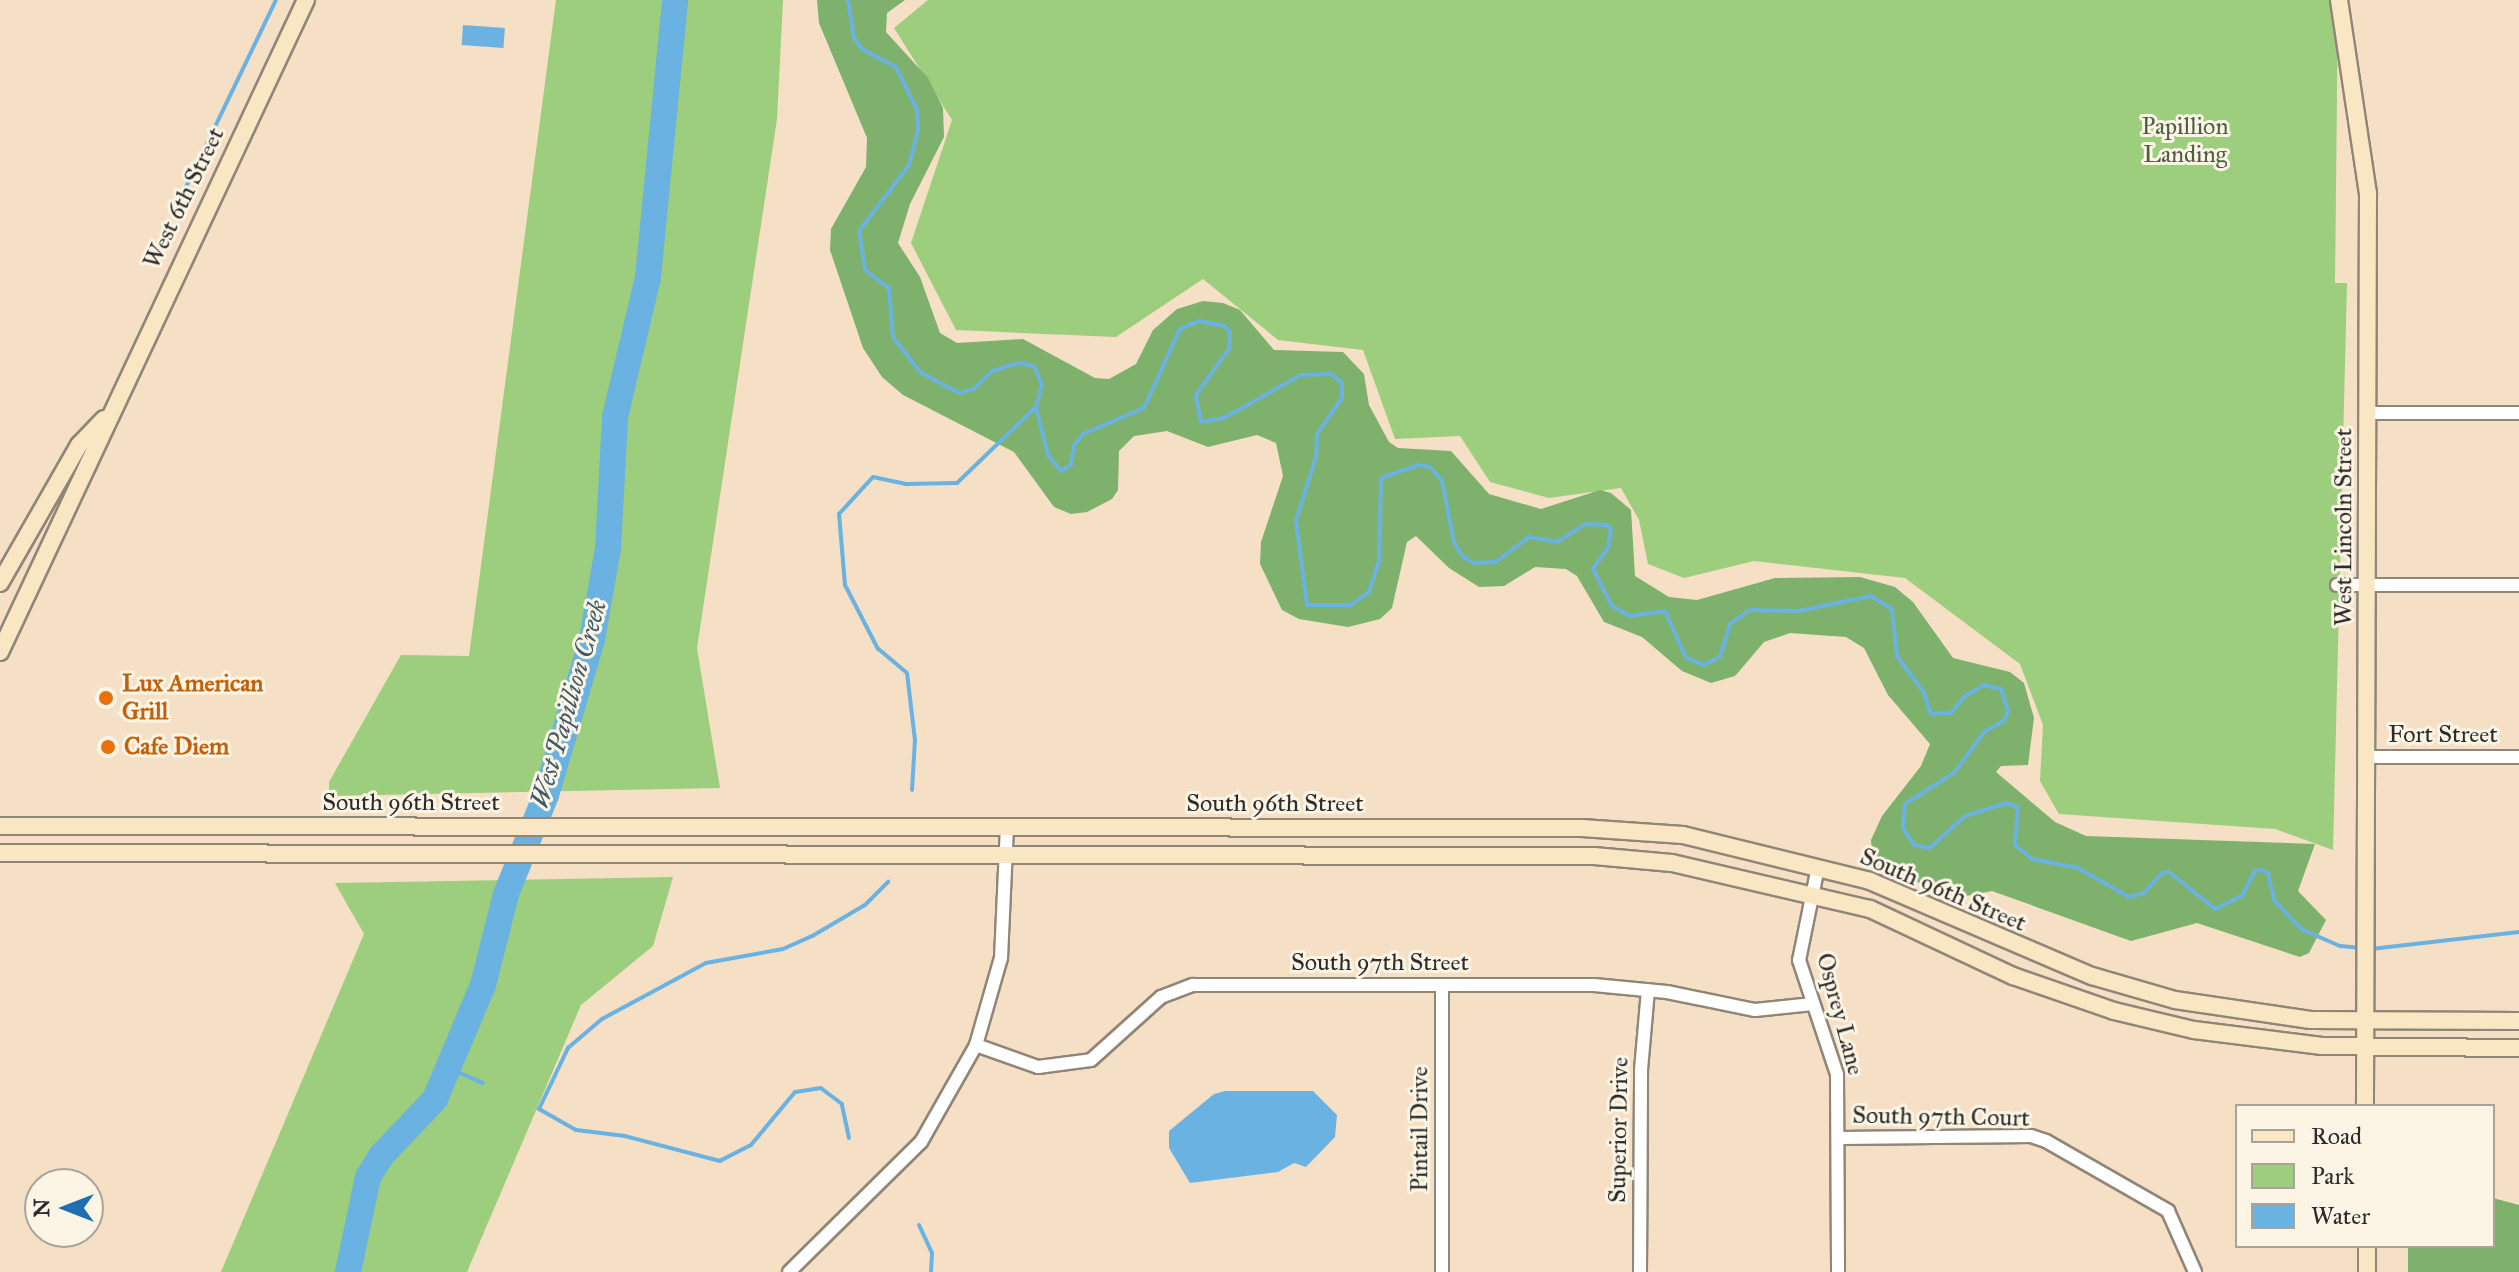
<!DOCTYPE html>
<style>
body{margin:0}
#map{position:relative;width:2519px;height:1272px;overflow:hidden;background:#f5e0c5;font-family:"IM FELL Great Primer",serif}
div>[style]{position:absolute}
[style*='--x']{left:calc(var(--x)*1px);top:calc(var(--y)*1px);width:calc(var(--w)*1px);rotate:calc(var(--a)*1deg)}
.green>*{inset:0;background:#9cce7d}
.forest>*{inset:0;background:#7db16c}
.water>*{inset:0;background:#6ab2e1;transform-origin:0 0}
.stream>*{height:4px;margin:-2px;padding:0 2px;transform-origin:2px;border-radius:2px;background:#6ab2e1}
.river>*{height:26px;margin:-13px;padding:0 13px;transform-origin:13px;border-radius:13px;background:#6ab2e1}
.roads{filter:drop-shadow(2px 0 #908678) drop-shadow(-2px 0 #908678) drop-shadow(0 2px #908678) drop-shadow(0 -2px #908678)}
.street>*{height:12px;margin:-6px;padding:0 6px;transform-origin:6px;border-radius:6px;background:#fff}
.secondary>*{height:16px;margin:-8px;padding:0 8px;transform-origin:8px;border-radius:8px;background:#f9e7c3}
.dots>*{width:22px;height:22px;translate:-50% -50%;box-sizing:border-box;border:4px solid #fcf5e5;border-radius:50%}
span{translate:-50% -50%;white-space:nowrap;text-align:center;line-height:1.15;-webkit-text-stroke:6px #fcf5e5;paint-order:stroke}
.park-label{font-size:24px;color:#4d5c44}
.street-label{font-size:24px;color:#2b2b2b}
.food-label{font-size:24px;color:#c56008;font-weight:700}
.left{translate:0 -50%;text-align:left}
.water-label{font-size:26px;color:#415a6b;font-style:italic}
.legend{position:absolute;left:2235px;top:1104px;width:260px;height:144px;box-sizing:border-box;background:#fcf5e5;border:2px solid #a8a49b;margin:0;padding:10px 14px;list-style:none;font-size:24px;color:#2b2b2b}
.legend li{display:flex;align-items:center;gap:16px;height:40px}
.legend b{width:40px;border:2px solid #a8a49b}
.north{position:absolute;left:24px;top:1168px;width:80px;height:80px;box-sizing:border-box;background:#fcf5e5;border:2px solid #a8a49b;border-radius:50%;rotate:270deg;font-size:22px;font-weight:700;line-height:32px;text-align:center;color:#2b2b2b}
.north::after{content:'';display:block;margin:auto;width:28px;height:36px;background:#1f6fb2;clip-path:polygon(50% 0,100% 100%,50% 72%,0 100%)}
</style>
<div id="map">
<div class="green">
<div style="clip-path:polygon(556px 0,783px 0,777px 119px,697px 648px,720px 788px,329px 796px,329px 782px,401px 655px,469px 656px)"></div>
<div style="clip-path:polygon(928px 0,2338px 0,2335px 283px,2347px 283px,2333px 850px,2275px 829px,2059px 814px,2040px 781px,2043px 725px,2020px 664px,1905px 578px,1754px 561px,1684px 578px,1648px 564px,1639px 520px,1621px 488px,1549px 498px,1490px 482px,1460px 436px,1395px 439px,1363px 350px,1278px 340px,1203px 279px,1116px 337px,956px 330px,911px 243px,952px 120px,894px 28px)"></div>
<div style="clip-path:polygon(673px 877px,653px 946px,581px 1005px,467px 1272px,221px 1272px,364px 934px,335px 883px)"></div>
</div>
<div class="forest">
<div style="clip-path:polygon(817px 0,905px 0,887px 13px,886px 32px,928px 78px,943px 108px,944px 137px,910px 204px,898px 243px,920px 277px,940px 333px,957px 343px,1023px 339px,1095px 378px,1109px 379px,1136px 364px,1153px 330px,1177px 309px,1203px 301px,1223px 303px,1240px 310px,1274px 350px,1343px 352px,1364px 374px,1369px 405px,1389px 442px,1398px 448px,1451px 451px,1489px 494px,1541px 509px,1600px 490px,1611px 493px,1631px 510px,1635px 576px,1669px 597px,1697px 600px,1775px 578px,1860px 577px,1895px 587px,1913px 602px,1953px 658px,2010px 672px,2024px 683px,2034px 718px,2028px 765px,2001px 766px,1996px 772px,2055px 822px,2086px 836px,2315px 844px,2298px 891px,2326px 920px,2309px 953px,2300px 957px,2197px 923px,2131px 941px,1992px 891px,1956px 898px,1873px 864px,1871px 840px,1882px 816px,1921px 766px,1930px 744px,1888px 695px,1864px 648px,1846px 637px,1790px 633px,1764px 642px,1735px 676px,1711px 683px,1682px 671px,1642px 637px,1604px 622px,1577px 576px,1566px 569px,1535px 567px,1504px 586px,1479px 587px,1449px 568px,1416px 536px,1407px 542px,1392px 608px,1380px 619px,1348px 627px,1299px 619px,1282px 610px,1260px 564px,1261px 542px,1283px 476px,1276px 443px,1257px 435px,1208px 447px,1167px 431px,1134px 436px,1119px 451px,1118px 490px,1112px 499px,1087px 512px,1071px 514px,1054px 507px,1014px 452px,903px 395px,882px 377px,863px 348px,830px 250px,831px 229px,866px 167px,867px 138px,819px 23px)"></div>
<div style="clip-path:polygon(2493px 1198px,2519px 1205px,2519px 1272px,2408px 1272px,2408px 1246px,2493px 1246px)"></div>
</div>
<div class="water">
<div style="left:463px;top:25px;width:42px;height:20px;rotate:4deg"></div>
<div style="clip-path:polygon(1225px 1091px,1313px 1091px,1337px 1115px,1335px 1137px,1306px 1167px,1294px 1163px,1278px 1172px,1190px 1183px,1169px 1148px,1169px 1131px,1214px 1094px)"></div>
</div>
<div class="stream">
<div style="--x:848;--y:0;--w:38;--a:81"></div>
<div style="--x:854;--y:38;--w:14;--a:54"></div>
<div style="--x:862;--y:49;--w:38;--a:28"></div>
<div style="--x:896;--y:67;--w:48;--a:64"></div>
<div style="--x:917;--y:110;--w:20;--a:87"></div>
<div style="--x:918;--y:130;--w:36;--a:104"></div>
<div style="--x:909;--y:165;--w:83;--a:127.1"></div>
<div style="--x:859;--y:231;--w:39;--a:81"></div>
<div style="--x:865;--y:270;--w:30;--a:37"></div>
<div style="--x:889;--y:288;--w:49;--a:85.3"></div>
<div style="--x:893;--y:337;--w:44;--a:52.4"></div>
<div style="--x:920;--y:372;--w:44;--a:28.3"></div>
<div style="--x:959;--y:393;--w:16;--a:-15"></div>
<div style="--x:974;--y:389;--w:25;--a:-45"></div>
<div style="--x:992;--y:371;--w:28;--a:-17"></div>
<div style="--x:1019;--y:363;--w:15;--a:11"></div>
<div style="--x:1034;--y:366;--w:21;--a:67"></div>
<div style="--x:1042;--y:385;--w:23;--a:105"></div>
<div style="--x:1036;--y:407;--w:49;--a:76"></div>
<div style="--x:1048;--y:455;--w:21;--a:51"></div>
<div style="--x:1061;--y:471;--w:12;--a:-31"></div>
<div style="--x:1071;--y:465;--w:20;--a:-81"></div>
<div style="--x:1074;--y:445;--w:14;--a:-51"></div>
<div style="--x:1083;--y:434;--w:66;--a:-23.1"></div>
<div style="--x:1144;--y:408;--w:87;--a:-65.5"></div>
<div style="--x:1180;--y:329;--w:21;--a:-23"></div>
<div style="--x:1199;--y:321;--w:25;--a:11"></div>
<div style="--x:1224;--y:326;--w:8;--a:45"></div>
<div style="--x:1230;--y:332;--w:17;--a:93"></div>
<div style="--x:1229;--y:349;--w:57;--a:125.7"></div>
<div style="--x:1196;--y:395;--w:27;--a:80"></div>
<div style="--x:1201;--y:422;--w:23;--a:-10"></div>
<div style="--x:1224;--y:418;--w:88;--a:-29.2"></div>
<div style="--x:1301;--y:375;--w:30;--a:-2"></div>
<div style="--x:1331;--y:374;--w:14;--a:39"></div>
<div style="--x:1342;--y:383;--w:15;--a:90"></div>
<div style="--x:1342;--y:398;--w:44;--a:124.8"></div>
<div style="--x:1317;--y:434;--w:23;--a:92"></div>
<div style="--x:1316;--y:457;--w:67;--a:107.4"></div>
<div style="--x:1296;--y:521;--w:85;--a:82.5"></div>
<div style="--x:1307;--y:605;--w:44;--a:0"></div>
<div style="--x:1351;--y:605;--w:22;--a:-36"></div>
<div style="--x:1369;--y:592;--w:32;--a:-72"></div>
<div style="--x:1379;--y:562;--w:84;--a:-88.6"></div>
<div style="--x:1381;--y:478;--w:39;--a:-19"></div>
<div style="--x:1418;--y:465;--w:12;--a:9"></div>
<div style="--x:1430;--y:467;--w:18;--a:49"></div>
<div style="--x:1442;--y:481;--w:62;--a:78.9"></div>
<div style="--x:1454;--y:542;--w:16;--a:60"></div>
<div style="--x:1462;--y:556;--w:14;--a:30"></div>
<div style="--x:1474;--y:563;--w:22;--a:-3"></div>
<div style="--x:1496;--y:562;--w:41;--a:-37.1"></div>
<div style="--x:1529;--y:537;--w:28;--a:10"></div>
<div style="--x:1557;--y:542;--w:34;--a:-32"></div>
<div style="--x:1586;--y:524;--w:21;--a:3"></div>
<div style="--x:1607;--y:525;--w:6;--a:51"></div>
<div style="--x:1611;--y:530;--w:18;--a:99"></div>
<div style="--x:1608;--y:548;--w:26;--a:126"></div>
<div style="--x:1593;--y:569;--w:42;--a:62.8"></div>
<div style="--x:1612;--y:606;--w:21;--a:29"></div>
<div style="--x:1630;--y:616;--w:35;--a:-8"></div>
<div style="--x:1665;--y:611;--w:51;--a:65.9"></div>
<div style="--x:1686;--y:658;--w:19;--a:21"></div>
<div style="--x:1704;--y:665;--w:18;--a:-27"></div>
<div style="--x:1720;--y:657;--w:34;--a:-73"></div>
<div style="--x:1730;--y:624;--w:24;--a:-35"></div>
<div style="--x:1750;--y:610;--w:48;--a:1.2"></div>
<div style="--x:1798;--y:611;--w:75;--a:-11.6"></div>
<div style="--x:1871;--y:596;--w:25;--a:32"></div>
<div style="--x:1892;--y:609;--w:47;--a:83.9"></div>
<div style="--x:1897;--y:656;--w:46;--a:53.9"></div>
<div style="--x:1924;--y:693;--w:22;--a:72"></div>
<div style="--x:1931;--y:714;--w:20;--a:-3"></div>
<div style="--x:1951;--y:713;--w:22;--a:-51"></div>
<div style="--x:1965;--y:696;--w:22;--a:-30"></div>
<div style="--x:1984;--y:685;--w:17;--a:13"></div>
<div style="--x:2001;--y:689;--w:23;--a:72"></div>
<div style="--x:2008;--y:711;--w:11;--a:112"></div>
<div style="--x:2004;--y:721;--w:21;--a:152"></div>
<div style="--x:1985;--y:731;--w:52;--a:126.4"></div>
<div style="--x:1954;--y:773;--w:58;--a:147.7"></div>
<div style="--x:1905;--y:804;--w:24;--a:95"></div>
<div style="--x:1903;--y:828;--w:20;--a:57"></div>
<div style="--x:1914;--y:845;--w:16;--a:11"></div>
<div style="--x:1930;--y:848;--w:47;--a:-42.4"></div>
<div style="--x:1965;--y:816;--w:44;--a:-17.2"></div>
<div style="--x:2007;--y:803;--w:12;--a:24"></div>
<div style="--x:2018;--y:808;--w:37;--a:95"></div>
<div style="--x:2015;--y:845;--w:22;--a:39"></div>
<div style="--x:2032;--y:859;--w:47;--a:11.1"></div>
<div style="--x:2078;--y:868;--w:59;--a:29.6"></div>
<div style="--x:2129;--y:897;--w:16;--a:-15"></div>
<div style="--x:2144;--y:893;--w:27;--a:-48"></div>
<div style="--x:2162;--y:873;--w:7;--a:-8"></div>
<div style="--x:2169;--y:872;--w:59;--a:38.8"></div>
<div style="--x:2215;--y:909;--w:30;--a:-26"></div>
<div style="--x:2242;--y:896;--w:28;--a:-63"></div>
<div style="--x:2255;--y:871;--w:7;--a:-8"></div>
<div style="--x:2262;--y:870;--w:7;--a:27"></div>
<div style="--x:2268;--y:873;--w:28;--a:77"></div>
<div style="--x:2274;--y:900;--w:40;--a:47"></div>
<div style="--x:2301;--y:929;--w:43;--a:23.6"></div>
<div style="--x:2340;--y:946;--w:22;--a:5"></div>
<div style="--x:173;--y:214;--w:237;--a:-64.3"></div>
<div style="--x:912;--y:790;--w:50;--a:-86.6"></div>
<div style="--x:915;--y:740;--w:67;--a:-96.8"></div>
<div style="--x:907;--y:673;--w:38;--a:-140"></div>
<div style="--x:878;--y:649;--w:72;--a:-117.3"></div>
<div style="--x:845;--y:585;--w:71;--a:-94.8"></div>
<div style="--x:839;--y:514;--w:50;--a:-47.4"></div>
<div style="--x:873;--y:477;--w:35;--a:12"></div>
<div style="--x:907;--y:484;--w:50;--a:-1.1"></div>
<div style="--x:957;--y:483;--w:110;--a:-43.9"></div>
<div style="--x:2371;--y:949;--w:149;--a:-6.6"></div>
<div style="--x:449;--y:1068;--w:37;--a:24"></div>
<div style="--x:849;--y:1138;--w:35;--a:-102"></div>
<div style="--x:842;--y:1104;--w:26;--a:-143"></div>
<div style="--x:821;--y:1088;--w:26;--a:171"></div>
<div style="--x:795;--y:1092;--w:69;--a:129.7"></div>
<div style="--x:751;--y:1145;--w:35;--a:153"></div>
<div style="--x:720;--y:1161;--w:98;--a:-165.3"></div>
<div style="--x:625;--y:1136;--w:49;--a:-173"></div>
<div style="--x:576;--y:1130;--w:43;--a:-150.4"></div>
<div style="--x:539;--y:1109;--w:68;--a:-64.6"></div>
<div style="--x:568;--y:1048;--w:45;--a:-40.5"></div>
<div style="--x:602;--y:1019;--w:118;--a:-28.3"></div>
<div style="--x:706;--y:963;--w:78;--a:-10.3"></div>
<div style="--x:783;--y:949;--w:34;--a:-24"></div>
<div style="--x:814;--y:935;--w:59;--a:-30.5"></div>
<div style="--x:865;--y:905;--w:33;--a:-45"></div>
<div style="--x:919;--y:1225;--w:31;--a:65"></div>
<div style="--x:932;--y:1253;--w:19;--a:93"></div>
</div>
<div class="river">
<div style="--x:348;--y:1272;--w:97;--a:-78.1"></div>
<div style="--x:368;--y:1177;--w:25;--a:-58"></div>
<div style="--x:381;--y:1156;--w:79;--a:-46.5"></div>
<div style="--x:435;--y:1099;--w:124;--a:-67.2"></div>
<div style="--x:483;--y:985;--w:94;--a:-75.8"></div>
<div style="--x:506;--y:894;--w:107;--a:-68"></div>
<div style="--x:546;--y:795;--w:162;--a:-73.5"></div>
<div style="--x:592;--y:640;--w:93;--a:-80.1"></div>
<div style="--x:608;--y:548;--w:131;--a:-86.9"></div>
<div style="--x:615;--y:417;--w:144;--a:-76.7"></div>
<div style="--x:648;--y:277;--w:278;--a:-84.4"></div>
</div>
<div class="roads">
<div class="street">
<div style="--x:2368;--y:413;--w:151;--a:0"></div>
<div style="--x:2337;--y:585;--w:182;--a:0"></div>
<div style="--x:2368;--y:757;--w:151;--a:0"></div>
<div style="--x:1818;--y:867;--w:95;--a:101.5"></div>
<div style="--x:1799;--y:960;--w:120;--a:71.6"></div>
<div style="--x:1837;--y:1074;--w:198;--a:89.7"></div>
<div style="--x:976;--y:1045;--w:66;--a:19.5"></div>
<div style="--x:1038;--y:1067;--w:53;--a:-7.5"></div>
<div style="--x:1091;--y:1060;--w:94;--a:-42"></div>
<div style="--x:1161;--y:997;--w:34;--a:-21"></div>
<div style="--x:1193;--y:985;--w:401;--a:0"></div>
<div style="--x:1594;--y:985;--w:73;--a:5.5"></div>
<div style="--x:1667;--y:992;--w:90;--a:11.6"></div>
<div style="--x:1755;--y:1010;--w:58;--a:-5.9"></div>
<div style="--x:1839;--y:1138;--w:192;--a:-0.6"></div>
<div style="--x:2031;--y:1136;--w:16;--a:18"></div>
<div style="--x:2046;--y:1141;--w:141;--a:29.8"></div>
<div style="--x:2168;--y:1211;--w:67;--a:66.1"></div>
<div style="--x:789;--y:1272;--w:185;--a:-44.6"></div>
<div style="--x:921;--y:1142;--w:112;--a:-60.4"></div>
<div style="--x:976;--y:1045;--w:91;--a:-74"></div>
<div style="--x:1001;--y:958;--w:130;--a:-87.4"></div>
<div style="--x:1442;--y:1272;--w:287;--a:-90"></div>
<div style="--x:1640;--y:1272;--w:202;--a:-89.7"></div>
<div style="--x:1641;--y:1070;--w:80;--a:-85"></div>
</div>
<div class="secondary">
<div style="--x:2339;--y:0;--w:195;--a:81.5"></div>
<div style="--x:2368;--y:193;--w:913;--a:90.19"></div>
<div style="--x:0;--y:583;--w:159;--a:-60.2"></div>
<div style="--x:79;--y:445;--w:36;--a:-46"></div>
<div style="--x:0;--y:652;--w:720;--a:-64.86"></div>
<div style="--x:0;--y:826;--w:1582;--a:0.07"></div>
<div style="--x:1582;--y:828;--w:101;--a:4"></div>
<div style="--x:1683;--y:835;--w:193;--a:13.8"></div>
<div style="--x:1870;--y:881;--w:241;--a:23.2"></div>
<div style="--x:2092;--y:976;--w:86;--a:16.1"></div>
<div style="--x:2175;--y:1000;--w:137;--a:8.4"></div>
<div style="--x:2311;--y:1020;--w:208;--a:0.3"></div>
<div style="--x:0;--y:853;--w:1594;--a:0.11"></div>
<div style="--x:1594;--y:856;--w:78;--a:5.1"></div>
<div style="--x:1672;--y:863;--w:203;--a:13.1"></div>
<div style="--x:1870;--y:909;--w:158;--a:25.1"></div>
<div style="--x:2013;--y:976;--w:107;--a:19.1"></div>
<div style="--x:2114;--y:1011;--w:82;--a:13.4"></div>
<div style="--x:2194;--y:1030;--w:129;--a:7.1"></div>
<div style="--x:2322;--y:1046;--w:197;--a:0.6"></div>
<div style="--x:2367;--y:1272;--w:26;--a:-90"></div>
</div>
</div>
<div class="dots">
<div style="left:106px;top:698px;background:#e8710a"></div>
<div style="left:108px;top:747px;background:#e8710a"></div>
</div>
<div class="park-label">
<span style="left:2185px;top:141px">Papillion<br>Landing</span>
</div>
<div class="street-label">
<span style="left:184px;top:198px;rotate:-64deg">West 6th Street</span>
<span style="left:2344px;top:527px;rotate:-90deg">West Lincoln Street</span>
<span style="left:2443px;top:735px">Fort Street</span>
<span style="left:411px;top:803px">South 96th Street</span>
<span style="left:1275px;top:804px">South 96th Street</span>
<span style="left:1943px;top:890px;rotate:23deg">South 96th Street</span>
<span style="left:1380px;top:963px">South 97th Street</span>
<span style="left:1840px;top:1014px;rotate:75deg">Osprey Lane</span>
<span style="left:1941px;top:1117px;rotate:1deg">South 97th Court</span>
<span style="left:1420px;top:1129px;rotate:-90deg">Pintail Drive</span>
<span style="left:1619px;top:1130px;rotate:-89deg">Superior Drive</span>
</div>
<div class="food-label">
<span class="left" style="left:122px;top:698px">Lux American<br>Grill</span>
<span class="left" style="left:124px;top:747px">Cafe Diem</span>
</div>
<div class="water-label">
<span style="left:569px;top:704px;rotate:-74deg">West Papillion Creek</span>
</div>
<ul class="legend">
<li><b style="height:10px;background:#f9e7c3"></b>Road</li>
<li><b style="height:22px;background:#9cce7d"></b>Park</li>
<li><b style="height:22px;background:#6ab2e1"></b>Water</li>
</ul>
<div class="north">N</div>
</div>
